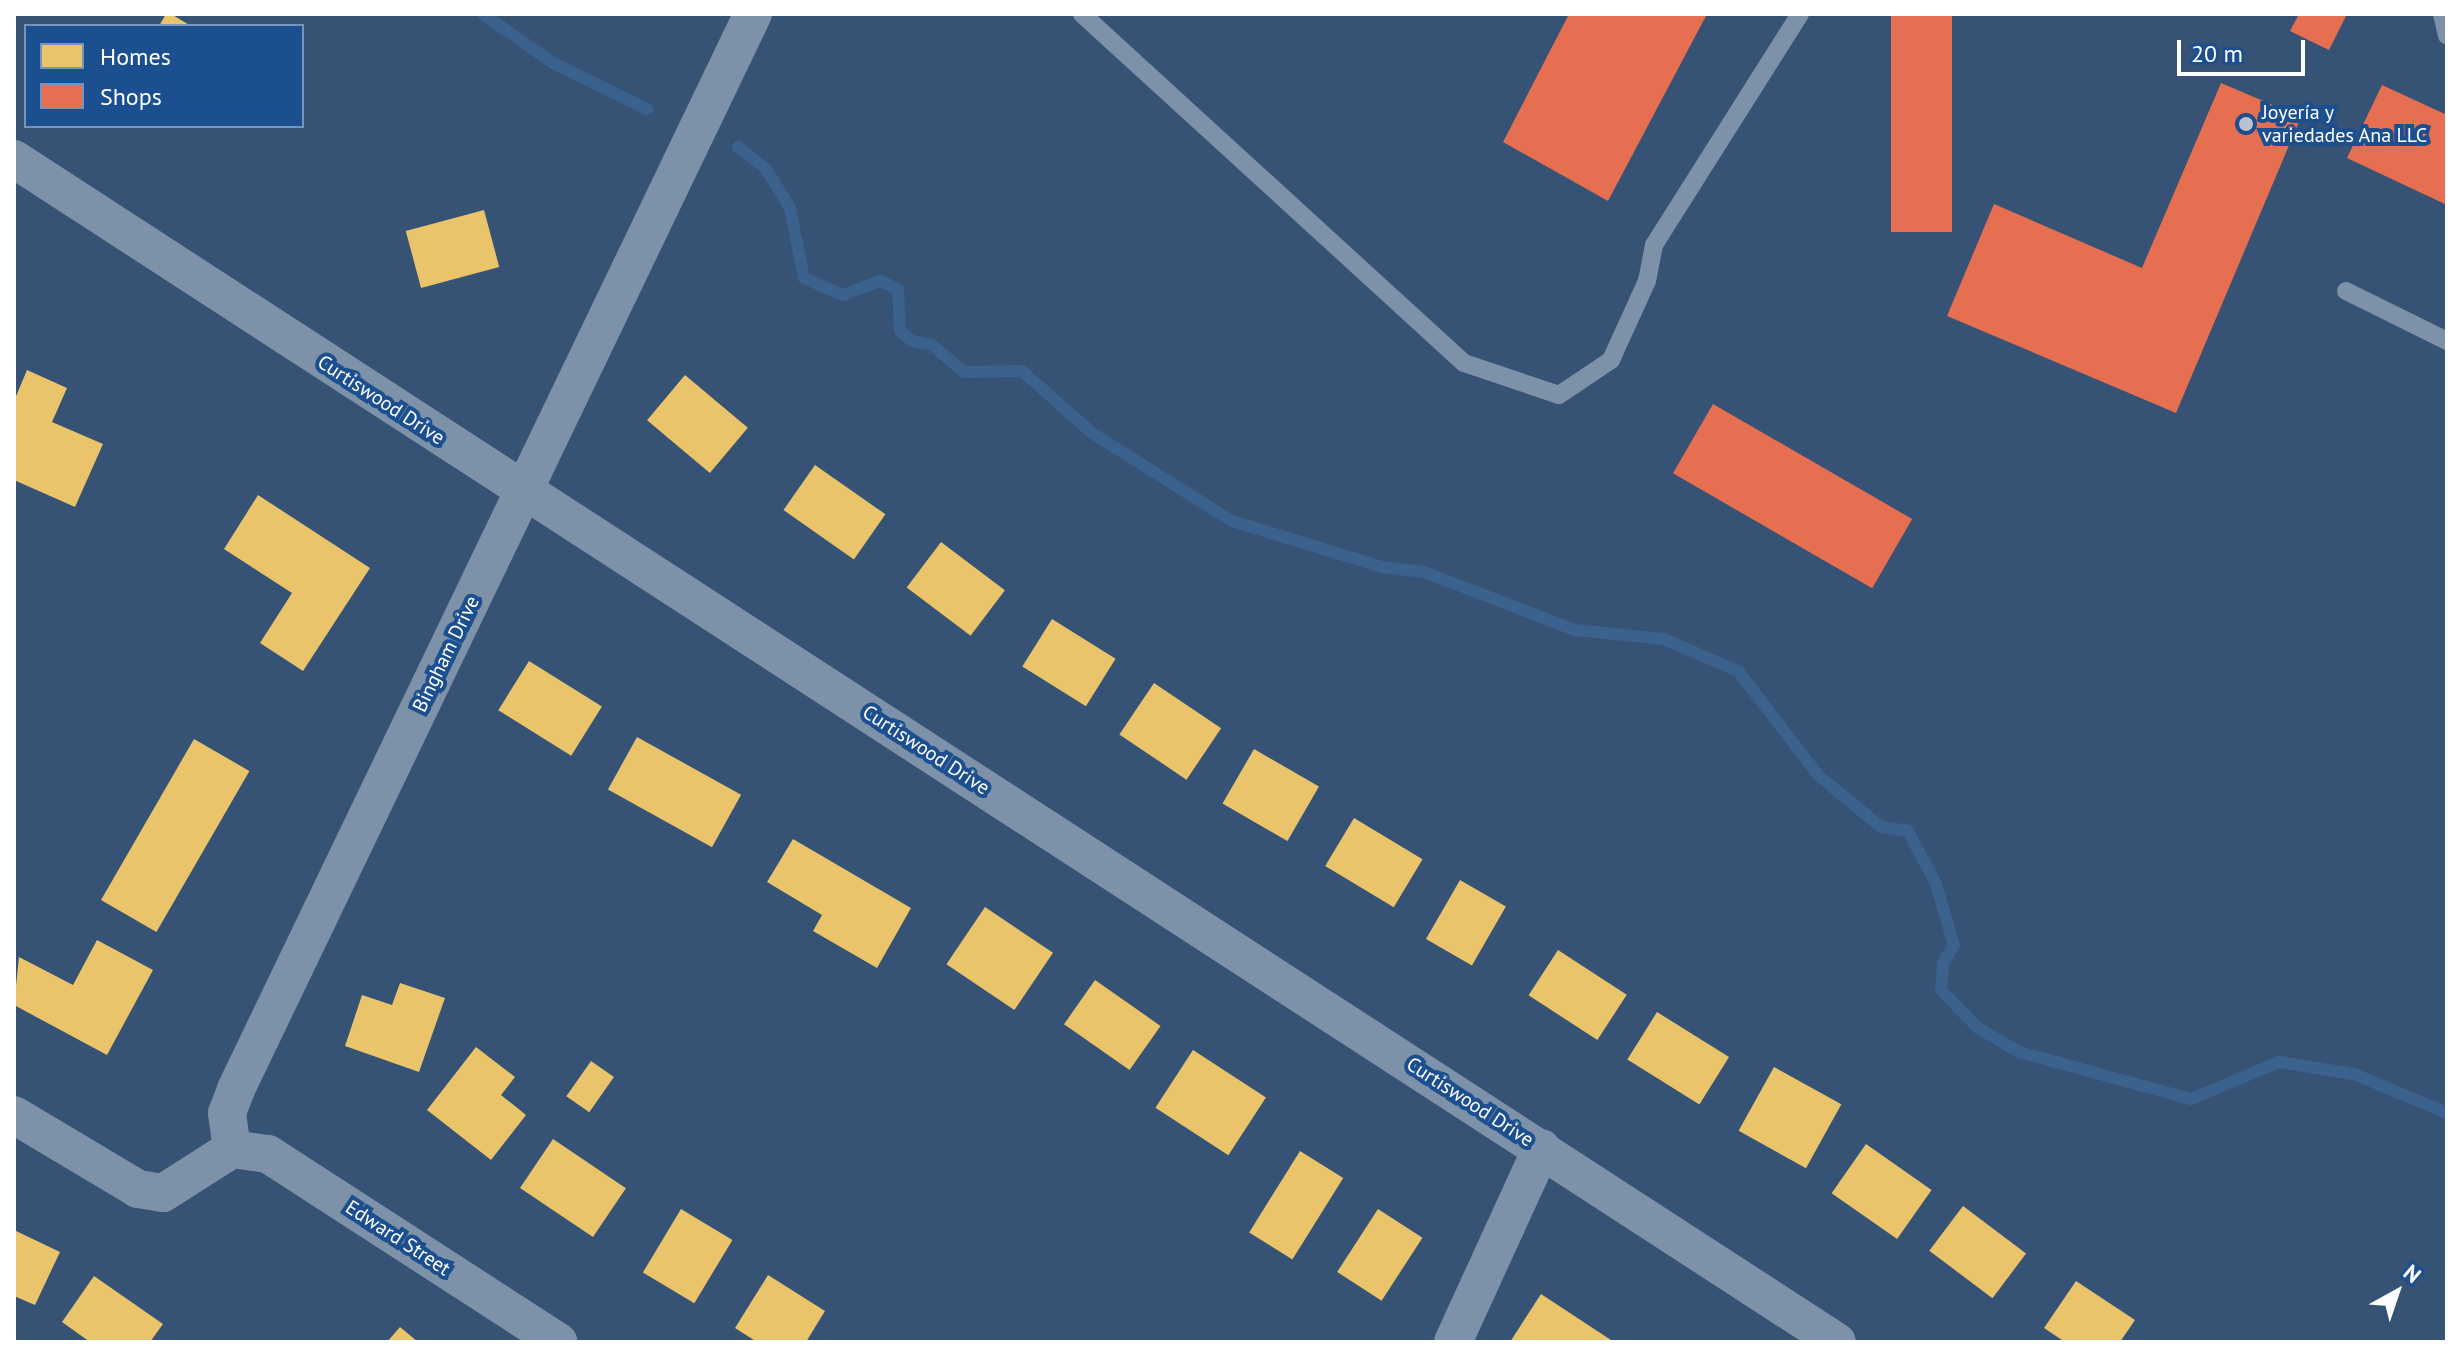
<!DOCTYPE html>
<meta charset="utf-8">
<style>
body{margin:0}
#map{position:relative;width:2461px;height:1356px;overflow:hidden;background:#365274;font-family:"PT Sans",sans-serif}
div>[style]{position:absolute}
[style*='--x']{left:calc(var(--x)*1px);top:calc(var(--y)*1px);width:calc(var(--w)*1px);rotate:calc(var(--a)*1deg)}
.homes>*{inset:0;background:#e9c46a;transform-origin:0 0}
.shops>*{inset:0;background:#e76f51;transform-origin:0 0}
.stream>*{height:12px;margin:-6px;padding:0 6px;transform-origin:6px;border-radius:6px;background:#3b618d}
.lane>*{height:18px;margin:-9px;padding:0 9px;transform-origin:9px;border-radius:9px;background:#7d92a8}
.street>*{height:38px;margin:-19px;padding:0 19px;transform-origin:19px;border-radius:19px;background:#7d92a8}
.dots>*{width:22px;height:22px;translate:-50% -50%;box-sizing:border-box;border:4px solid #1b4f8f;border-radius:50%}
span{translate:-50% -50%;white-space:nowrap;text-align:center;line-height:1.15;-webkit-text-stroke:8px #1b4f8f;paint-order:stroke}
.poi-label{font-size:20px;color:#fff}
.left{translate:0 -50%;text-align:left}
.street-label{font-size:20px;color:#fff}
.frame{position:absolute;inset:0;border:16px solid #fff;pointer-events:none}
.legend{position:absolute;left:24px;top:24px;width:280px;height:104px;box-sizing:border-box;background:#1b4f8f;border:2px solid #7695bc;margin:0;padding:10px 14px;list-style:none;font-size:24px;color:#fff}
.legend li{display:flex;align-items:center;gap:16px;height:40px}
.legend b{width:40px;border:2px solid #7695bc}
.north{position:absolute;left:2357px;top:1252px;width:80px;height:80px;-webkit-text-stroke:6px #1b4f8f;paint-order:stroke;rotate:40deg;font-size:22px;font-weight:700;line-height:32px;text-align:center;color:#fff}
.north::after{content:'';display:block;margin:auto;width:28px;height:36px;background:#fff;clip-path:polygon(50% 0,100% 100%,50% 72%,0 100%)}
.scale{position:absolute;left:2177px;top:40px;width:128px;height:36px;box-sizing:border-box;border:4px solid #fff;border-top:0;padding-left:10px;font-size:24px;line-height:28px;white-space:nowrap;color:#fff;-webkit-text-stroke:6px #1b4f8f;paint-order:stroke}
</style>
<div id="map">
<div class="homes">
<div style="clip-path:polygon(166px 14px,171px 14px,191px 26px,159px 26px)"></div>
<div style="left:484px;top:210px;width:59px;height:81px;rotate:75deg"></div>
<div style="clip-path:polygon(27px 370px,67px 388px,52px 422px,103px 444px,75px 507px,14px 480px,14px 401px)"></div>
<div style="left:685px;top:375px;width:82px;height:59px;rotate:40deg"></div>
<div style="left:815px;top:465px;width:86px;height:55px;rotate:35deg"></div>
<div style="clip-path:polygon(258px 495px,370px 568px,303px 671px,260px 643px,292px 593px,224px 549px)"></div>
<div style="left:941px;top:542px;width:80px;height:57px;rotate:37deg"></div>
<div style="left:1052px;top:619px;width:75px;height:56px;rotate:32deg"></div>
<div style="left:529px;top:661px;width:86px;height:58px;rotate:32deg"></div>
<div style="left:1154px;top:683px;width:81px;height:62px;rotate:34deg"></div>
<div style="left:637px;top:737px;width:119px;height:60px;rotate:29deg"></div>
<div style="left:194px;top:739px;width:64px;height:186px;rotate:30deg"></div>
<div style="left:1254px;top:749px;width:75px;height:63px;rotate:30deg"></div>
<div style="left:1354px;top:818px;width:80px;height:56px;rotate:31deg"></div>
<div style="clip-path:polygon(793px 839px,911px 908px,877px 968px,813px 931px,822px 915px,767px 882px)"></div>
<div style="left:1460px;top:880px;width:53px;height:68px;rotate:30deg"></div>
<div style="left:985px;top:907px;width:82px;height:69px;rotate:34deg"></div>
<div style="clip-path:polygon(97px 940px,153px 970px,107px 1055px,14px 1005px,19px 957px,73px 985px)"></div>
<div style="left:1558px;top:950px;width:82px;height:54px;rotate:33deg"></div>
<div style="left:1095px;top:980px;width:80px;height:54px;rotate:35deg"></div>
<div style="clip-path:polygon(400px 983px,445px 998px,419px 1072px,345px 1046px,362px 995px,392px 1005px)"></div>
<div style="left:1657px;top:1012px;width:85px;height:56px;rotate:32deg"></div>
<div style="clip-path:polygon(476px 1047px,515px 1077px,501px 1095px,526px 1115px,491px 1160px,427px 1110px)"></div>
<div style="left:1193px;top:1050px;width:87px;height:69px;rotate:33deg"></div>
<div style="left:591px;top:1061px;width:28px;height:43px;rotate:35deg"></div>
<div style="left:1774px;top:1067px;width:77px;height:73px;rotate:29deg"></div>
<div style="left:553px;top:1139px;width:88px;height:59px;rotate:34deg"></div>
<div style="left:1866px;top:1144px;width:80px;height:60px;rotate:35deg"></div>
<div style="left:1300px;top:1151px;width:51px;height:96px;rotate:32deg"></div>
<div style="left:1963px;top:1206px;width:79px;height:56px;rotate:37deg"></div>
<div style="left:681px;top:1209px;width:60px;height:74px;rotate:31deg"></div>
<div style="left:1378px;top:1209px;width:53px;height:75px;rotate:33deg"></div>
<div style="clip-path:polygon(14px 1230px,60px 1252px,35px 1305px,14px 1296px)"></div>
<div style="clip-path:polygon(768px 1275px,825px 1311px,806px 1342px,757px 1342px,735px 1328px)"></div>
<div style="clip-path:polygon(94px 1276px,163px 1324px,150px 1342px,90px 1342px,62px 1322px)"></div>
<div style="clip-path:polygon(2076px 1281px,2135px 1320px,2120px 1342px,2065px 1342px,2044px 1328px)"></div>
<div style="clip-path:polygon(1541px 1294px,1614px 1342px,1510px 1342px)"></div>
<div style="clip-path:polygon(400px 1327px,418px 1342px,387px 1342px)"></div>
</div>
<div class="shops">
<div style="clip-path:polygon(1569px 14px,1707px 14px,1608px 201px,1503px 142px)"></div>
<div style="left:1891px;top:14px;width:61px;height:218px"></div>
<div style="clip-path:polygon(2299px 14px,2347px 14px,2329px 50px,2290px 31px)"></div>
<div style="clip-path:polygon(2221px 83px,2301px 117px,2176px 413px,1947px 316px,1994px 204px,2142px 268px)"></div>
<div style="clip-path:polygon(2382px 85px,2447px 115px,2447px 205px,2347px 158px)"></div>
<div style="left:1713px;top:404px;width:230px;height:80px;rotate:30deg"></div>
</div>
<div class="stream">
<div style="--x:483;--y:14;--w:85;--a:35"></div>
<div style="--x:553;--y:63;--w:105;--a:26.1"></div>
<div style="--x:738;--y:147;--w:36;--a:38"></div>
<div style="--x:766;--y:169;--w:46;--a:58.4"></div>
<div style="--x:790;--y:208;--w:71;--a:78.7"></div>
<div style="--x:804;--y:278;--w:43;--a:23.6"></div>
<div style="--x:843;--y:295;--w:40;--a:-21"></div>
<div style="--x:880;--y:281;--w:20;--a:24"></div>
<div style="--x:898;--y:289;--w:42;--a:87.3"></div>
<div style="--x:900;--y:331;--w:16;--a:40"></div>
<div style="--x:912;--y:341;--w:20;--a:11"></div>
<div style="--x:932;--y:345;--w:42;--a:40.2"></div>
<div style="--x:964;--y:372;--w:58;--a:-1"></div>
<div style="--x:1022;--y:371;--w:94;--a:41.5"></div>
<div style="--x:1092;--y:433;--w:165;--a:32.2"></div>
<div style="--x:1232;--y:521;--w:157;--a:17"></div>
<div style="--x:1382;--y:567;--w:42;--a:6.8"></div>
<div style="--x:1424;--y:572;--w:162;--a:21"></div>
<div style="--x:1575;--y:630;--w:89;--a:5.8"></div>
<div style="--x:1664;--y:639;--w:81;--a:23.4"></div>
<div style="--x:1738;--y:671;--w:133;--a:52.4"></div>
<div style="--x:1819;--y:776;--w:80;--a:39.4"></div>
<div style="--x:1881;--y:827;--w:27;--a:8"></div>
<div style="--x:1908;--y:831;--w:60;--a:62.2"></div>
<div style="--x:1936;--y:884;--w:64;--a:73.6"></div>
<div style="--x:1954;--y:945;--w:21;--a:121"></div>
<div style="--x:1943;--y:963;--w:27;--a:94"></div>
<div style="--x:1941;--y:990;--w:53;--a:45.8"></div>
<div style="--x:1978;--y:1028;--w:48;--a:30.3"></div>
<div style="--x:2019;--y:1052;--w:178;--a:15.3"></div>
<div style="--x:2191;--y:1099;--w:95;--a:-22.8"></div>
<div style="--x:2279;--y:1062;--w:76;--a:9.1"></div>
<div style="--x:2354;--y:1074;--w:101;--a:22.8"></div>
</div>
<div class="lane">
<div style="--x:1082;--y:14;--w:517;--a:42.42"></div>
<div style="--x:1464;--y:363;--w:100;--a:18.6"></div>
<div style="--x:1559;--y:395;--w:63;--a:-33.9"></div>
<div style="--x:1611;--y:360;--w:87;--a:-65.5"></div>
<div style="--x:1647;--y:281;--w:37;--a:-79"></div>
<div style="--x:1654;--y:245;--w:273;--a:-57.7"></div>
<div style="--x:2442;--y:14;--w:22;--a:77"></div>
<div style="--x:2346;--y:291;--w:113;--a:26.3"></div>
</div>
<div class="street">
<div style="--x:14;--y:159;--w:2173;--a:32.98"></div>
<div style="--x:14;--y:1115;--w:144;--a:30.8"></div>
<div style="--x:138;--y:1189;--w:25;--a:9"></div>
<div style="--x:163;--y:1193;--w:82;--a:-32.5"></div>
<div style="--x:232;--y:1149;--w:36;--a:8"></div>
<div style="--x:268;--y:1154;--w:346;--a:32.9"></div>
<div style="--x:232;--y:1149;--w:36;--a:-98"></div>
<div style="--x:227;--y:1113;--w:26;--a:-69"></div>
<div style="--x:236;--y:1089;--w:1193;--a:-64.32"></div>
<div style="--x:1453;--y:1342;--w:213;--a:-65.4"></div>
</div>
<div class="dots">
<div style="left:2246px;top:124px;background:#b9c2ce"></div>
</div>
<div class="poi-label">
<span class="left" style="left:2262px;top:124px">Joyería y<br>variedades Ana LLC</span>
</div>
<div class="street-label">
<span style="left:381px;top:400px;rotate:33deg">Curtiswood Drive</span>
<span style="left:446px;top:654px;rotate:-64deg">Bingham Drive</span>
<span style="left:926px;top:750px;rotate:33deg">Curtiswood Drive</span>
<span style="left:1470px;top:1102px;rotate:33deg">Curtiswood Drive</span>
<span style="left:398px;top:1238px;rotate:33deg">Edward Street</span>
</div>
<div class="frame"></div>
<ul class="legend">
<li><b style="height:22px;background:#e9c46a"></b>Homes</li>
<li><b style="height:22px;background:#e76f51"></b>Shops</li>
</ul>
<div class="north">N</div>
<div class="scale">20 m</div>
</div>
